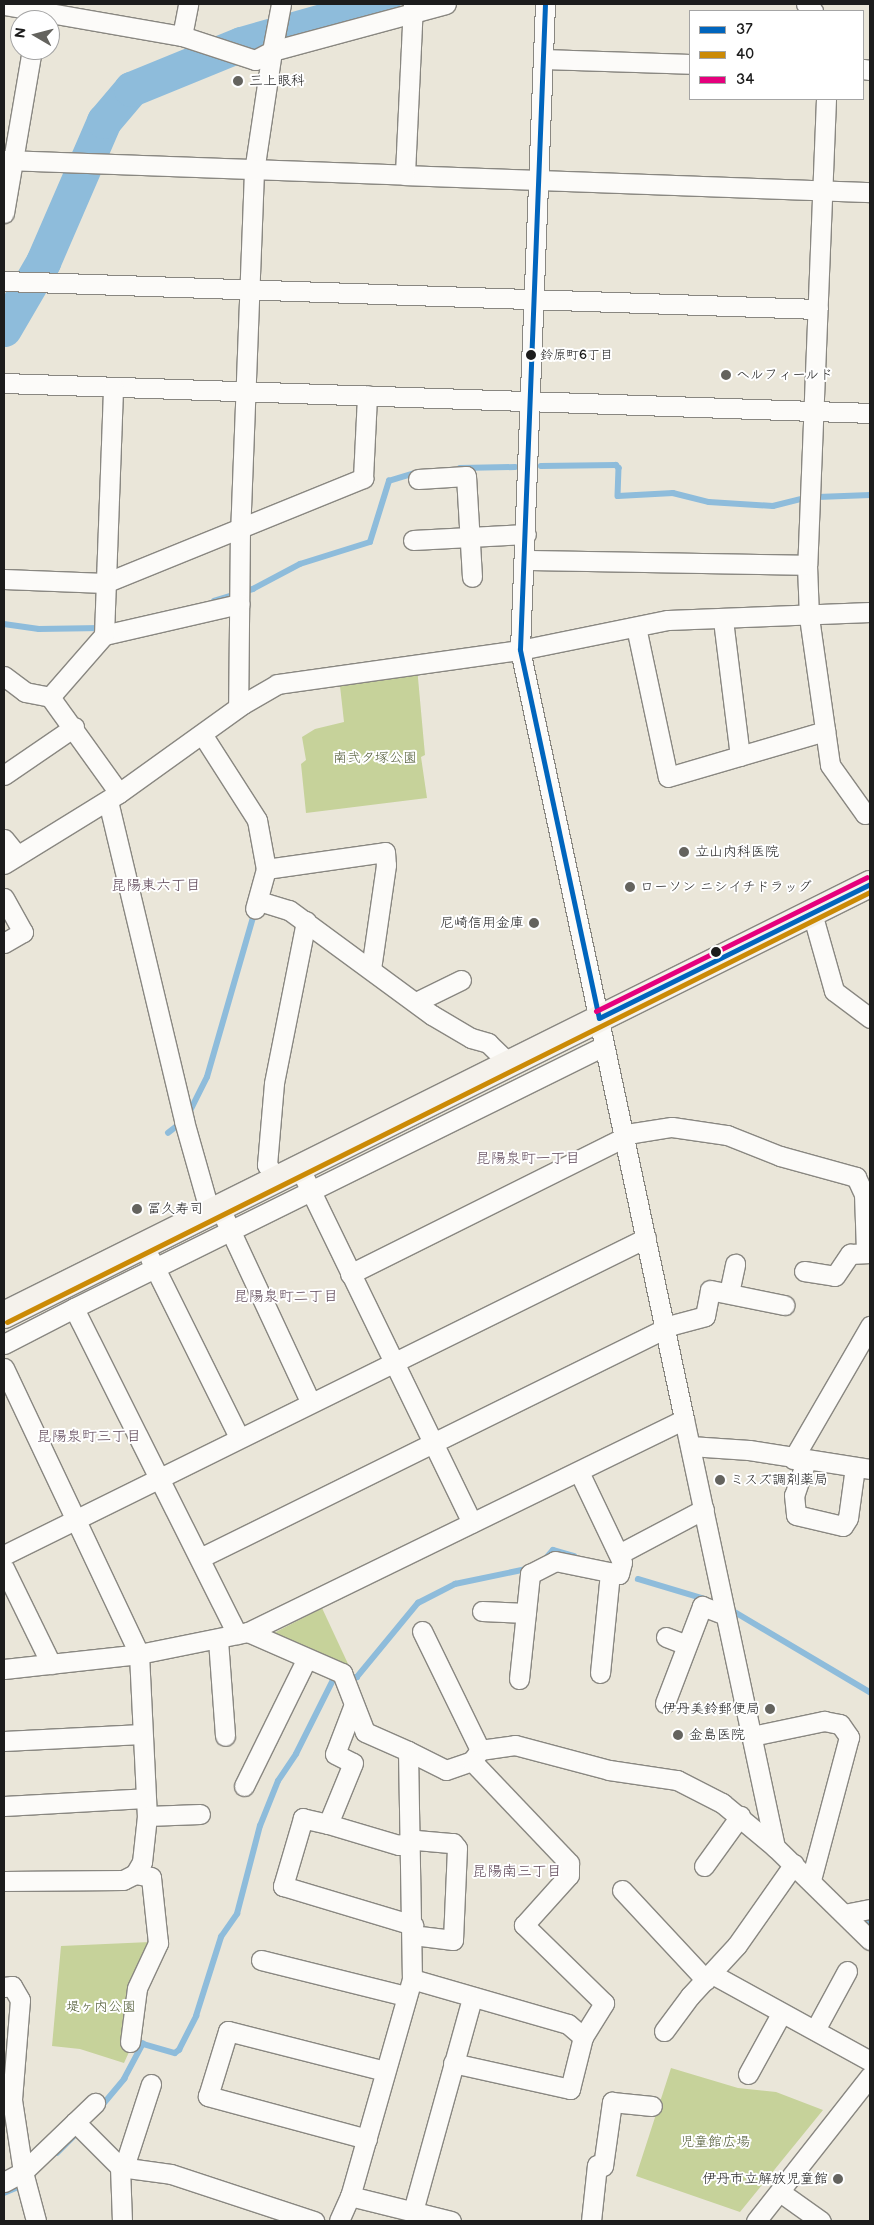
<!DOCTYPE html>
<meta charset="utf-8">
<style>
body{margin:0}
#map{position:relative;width:874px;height:2225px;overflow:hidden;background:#eae6d9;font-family:"Balsamiq Sans","Klee One",sans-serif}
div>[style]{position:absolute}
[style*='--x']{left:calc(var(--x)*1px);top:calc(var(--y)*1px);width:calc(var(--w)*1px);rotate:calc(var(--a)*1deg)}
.green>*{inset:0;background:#c6d29a}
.stream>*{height:5.5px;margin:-2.75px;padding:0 2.75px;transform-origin:2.75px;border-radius:2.75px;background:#8ebcdb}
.river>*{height:35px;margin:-17.5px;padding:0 17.5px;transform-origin:17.5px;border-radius:17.5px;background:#8ebcdb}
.roads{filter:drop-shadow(1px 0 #898781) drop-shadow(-1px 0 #898781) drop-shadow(0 1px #898781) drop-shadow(0 -1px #898781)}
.minor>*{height:19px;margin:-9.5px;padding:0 9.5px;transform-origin:9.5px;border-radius:9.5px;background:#fcfbf9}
.secondary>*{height:26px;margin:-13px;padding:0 13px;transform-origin:13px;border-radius:13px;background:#f5f2ec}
.bus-1>*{height:5px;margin:-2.5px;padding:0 2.5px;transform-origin:2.5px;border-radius:2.5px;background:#0065bd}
.bus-2>*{height:5px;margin:-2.5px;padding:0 2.5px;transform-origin:2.5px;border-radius:2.5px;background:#cb8a06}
.bus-3>*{height:5px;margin:-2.5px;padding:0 2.5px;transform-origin:2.5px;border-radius:2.5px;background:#e5007d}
.dots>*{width:14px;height:14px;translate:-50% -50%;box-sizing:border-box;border:2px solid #fff;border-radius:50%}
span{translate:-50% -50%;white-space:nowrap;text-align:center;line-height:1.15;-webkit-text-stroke:4px #fff;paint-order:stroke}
.bus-label{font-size:13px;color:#1c1c1c}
.left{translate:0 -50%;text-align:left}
.poi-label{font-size:14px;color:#1c1c1c}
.right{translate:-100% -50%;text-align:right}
.park-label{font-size:14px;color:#545e3a}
.neighbourhood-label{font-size:15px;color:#5f4859}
.frame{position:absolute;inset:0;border:5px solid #1c1c1c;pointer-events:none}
.legend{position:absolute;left:689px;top:10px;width:175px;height:90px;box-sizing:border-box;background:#fff;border:1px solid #a4a4a4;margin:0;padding:6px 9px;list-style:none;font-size:15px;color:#1c1c1c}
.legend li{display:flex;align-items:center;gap:10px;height:25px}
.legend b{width:25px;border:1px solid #a4a4a4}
.north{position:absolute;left:10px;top:10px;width:50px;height:50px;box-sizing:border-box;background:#fff;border:1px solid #a4a4a4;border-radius:50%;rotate:278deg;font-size:14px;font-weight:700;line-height:20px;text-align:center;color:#1c1c1c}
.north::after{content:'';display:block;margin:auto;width:18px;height:22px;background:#64635e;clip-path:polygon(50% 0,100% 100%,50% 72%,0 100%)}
</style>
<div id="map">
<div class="green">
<div style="clip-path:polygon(417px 667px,425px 755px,421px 757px,427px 798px,306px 813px,301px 764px,306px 760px,302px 737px,315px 729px,344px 722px,339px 677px)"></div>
<div style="clip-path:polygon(322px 1608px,349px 1666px,272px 1634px)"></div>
<div style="clip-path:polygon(150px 1942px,144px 2019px,124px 2063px,80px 2049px,52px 2046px,61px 1946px)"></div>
<div style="clip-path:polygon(671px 2068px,738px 2088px,776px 2092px,823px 2110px,740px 2212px,636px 2176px)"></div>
</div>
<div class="stream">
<div style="--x:541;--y:466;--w:75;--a:-0.8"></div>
<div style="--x:616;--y:465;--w:4;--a:45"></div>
<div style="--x:619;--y:468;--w:28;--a:92"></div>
<div style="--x:618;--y:496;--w:55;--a:-3.1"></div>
<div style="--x:673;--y:493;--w:37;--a:14"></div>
<div style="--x:709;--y:502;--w:64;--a:3.6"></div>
<div style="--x:773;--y:506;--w:33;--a:-14"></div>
<div style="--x:460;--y:468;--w:55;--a:-1"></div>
<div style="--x:818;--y:497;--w:52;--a:-2.2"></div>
<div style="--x:214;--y:601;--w:41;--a:-17.1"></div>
<div style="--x:253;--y:589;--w:53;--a:-28"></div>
<div style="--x:300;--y:564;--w:73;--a:-17.4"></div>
<div style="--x:370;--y:542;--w:64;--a:-72.7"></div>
<div style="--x:389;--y:481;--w:28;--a:-17"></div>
<div style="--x:4;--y:624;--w:35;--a:8"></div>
<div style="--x:39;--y:629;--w:62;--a:-0.9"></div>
<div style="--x:188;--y:1115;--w:42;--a:-63.4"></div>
<div style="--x:207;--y:1077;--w:173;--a:-73.9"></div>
<div style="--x:168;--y:1133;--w:18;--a:-38"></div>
<div style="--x:547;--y:1557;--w:9;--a:-49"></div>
<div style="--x:553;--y:1550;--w:22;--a:16"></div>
<div style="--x:638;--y:1579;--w:70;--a:16.6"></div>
<div style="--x:735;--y:1612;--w:157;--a:30.7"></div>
<div style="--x:868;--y:1921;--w:2;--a:-27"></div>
<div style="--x:100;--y:2108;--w:38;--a:-50"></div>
<div style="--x:124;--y:2079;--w:40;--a:-62"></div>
<div style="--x:143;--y:2044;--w:33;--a:16"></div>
<div style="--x:175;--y:2053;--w:5;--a:-37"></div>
<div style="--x:179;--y:2050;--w:38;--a:-63"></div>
<div style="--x:196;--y:2016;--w:83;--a:-72.4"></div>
<div style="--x:221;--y:1937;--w:28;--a:-55"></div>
<div style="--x:237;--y:1914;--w:91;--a:-75.4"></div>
<div style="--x:260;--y:1826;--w:48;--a:-68.2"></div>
<div style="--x:278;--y:1781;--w:32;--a:-56"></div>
<div style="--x:296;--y:1754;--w:85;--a:-63.4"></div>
<div style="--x:334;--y:1678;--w:23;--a:-2"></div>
<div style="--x:357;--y:1677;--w:96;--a:-50.5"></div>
<div style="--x:418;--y:1603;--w:42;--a:-27.2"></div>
<div style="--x:455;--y:1584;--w:74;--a:-11.8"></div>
<div style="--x:57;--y:2153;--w:31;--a:-45"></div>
<div style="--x:4;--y:2193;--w:15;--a:-23"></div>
</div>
<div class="river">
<div style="--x:4;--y:329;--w:78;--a:-59.8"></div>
<div style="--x:43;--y:262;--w:154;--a:-66.6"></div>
<div style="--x:104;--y:121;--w:42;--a:-49.8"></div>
<div style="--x:131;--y:89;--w:119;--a:-22.2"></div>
<div style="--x:241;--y:44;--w:147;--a:-15.8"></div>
</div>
<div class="roads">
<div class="minor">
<div style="--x:281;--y:4;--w:48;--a:100.8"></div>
<div style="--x:272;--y:51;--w:180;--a:-15.1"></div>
<div style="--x:413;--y:4;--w:171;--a:92.7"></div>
<div style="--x:405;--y:175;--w:465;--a:2.1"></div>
<div style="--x:545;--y:4;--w:646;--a:92.22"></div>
<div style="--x:520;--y:650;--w:786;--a:77.96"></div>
<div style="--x:806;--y:4;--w:10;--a:45"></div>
<div style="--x:4;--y:5;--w:181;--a:9.9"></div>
<div style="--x:182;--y:36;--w:33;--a:-79"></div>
<div style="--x:182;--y:36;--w:77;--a:18.2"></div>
<div style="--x:255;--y:60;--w:19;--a:-28"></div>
<div style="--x:272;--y:51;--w:121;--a:98.5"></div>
<div style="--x:254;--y:171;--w:358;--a:92.2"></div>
<div style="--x:240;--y:529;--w:178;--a:90.6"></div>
<div style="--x:543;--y:59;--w:147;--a:1.9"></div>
<div style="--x:863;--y:69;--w:7;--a:8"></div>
<div style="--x:826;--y:99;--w:466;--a:92.3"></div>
<div style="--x:807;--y:565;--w:52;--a:87.8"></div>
<div style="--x:809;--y:617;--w:149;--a:81.9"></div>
<div style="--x:830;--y:765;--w:60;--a:54.5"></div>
<div style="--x:865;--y:814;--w:5;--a:-22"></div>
<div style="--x:4;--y:160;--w:401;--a:2.1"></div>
<div style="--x:4;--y:213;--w:165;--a:-80.3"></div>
<div style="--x:4;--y:281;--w:814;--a:1.97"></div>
<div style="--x:4;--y:383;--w:867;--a:1.98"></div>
<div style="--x:418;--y:479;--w:48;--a:-3.6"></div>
<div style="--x:466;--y:476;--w:101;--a:86.6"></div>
<div style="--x:413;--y:540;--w:113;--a:-3"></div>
<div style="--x:525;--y:560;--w:282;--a:1"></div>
<div style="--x:4;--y:579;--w:101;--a:2.3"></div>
<div style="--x:105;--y:583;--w:279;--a:-22.1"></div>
<div style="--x:363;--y:478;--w:83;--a:-87.2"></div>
<div style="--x:723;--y:620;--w:137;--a:82.9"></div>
<div style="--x:636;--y:627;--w:153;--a:78"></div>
<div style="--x:668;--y:777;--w:164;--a:-16.3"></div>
<div style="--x:104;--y:635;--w:139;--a:-12.9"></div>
<div style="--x:4;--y:676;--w:26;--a:37"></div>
<div style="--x:25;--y:692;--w:25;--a:11"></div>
<div style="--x:50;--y:697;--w:118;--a:54.3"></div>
<div style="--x:50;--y:697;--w:82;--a:-48.9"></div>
<div style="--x:104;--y:635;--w:248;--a:-87.9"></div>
<div style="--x:202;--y:734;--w:102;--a:57.4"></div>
<div style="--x:257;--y:820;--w:50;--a:79.6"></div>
<div style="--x:266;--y:869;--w:41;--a:105.4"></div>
<div style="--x:4;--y:775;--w:85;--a:-34.4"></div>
<div style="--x:108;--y:801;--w:329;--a:76.6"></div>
<div style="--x:184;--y:1121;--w:96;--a:74.2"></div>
<div style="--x:4;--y:839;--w:19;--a:51"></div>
<div style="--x:4;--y:864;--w:135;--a:-31.7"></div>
<div style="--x:119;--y:793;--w:153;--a:-35.7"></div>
<div style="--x:243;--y:704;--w:39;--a:-30"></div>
<div style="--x:277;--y:684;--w:245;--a:-8"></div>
<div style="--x:520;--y:650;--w:151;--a:-11.5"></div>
<div style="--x:668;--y:620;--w:202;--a:-2.3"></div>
<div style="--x:266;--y:869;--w:120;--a:-8.1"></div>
<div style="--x:385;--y:852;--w:13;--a:86"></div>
<div style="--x:386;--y:865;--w:105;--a:98.2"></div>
<div style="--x:4;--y:898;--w:39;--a:61"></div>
<div style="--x:23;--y:932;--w:22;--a:150"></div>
<div style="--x:259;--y:901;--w:31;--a:17"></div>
<div style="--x:289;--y:910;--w:177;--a:36.3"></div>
<div style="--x:432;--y:1015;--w:45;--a:30.5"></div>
<div style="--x:471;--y:1038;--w:18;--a:16"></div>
<div style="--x:488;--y:1043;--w:30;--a:44"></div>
<div style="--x:812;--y:913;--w:81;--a:74.2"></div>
<div style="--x:834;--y:991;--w:45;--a:36.9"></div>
<div style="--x:416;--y:1002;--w:50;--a:-26.1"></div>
<div style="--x:305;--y:1179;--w:382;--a:64.1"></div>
<div style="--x:278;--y:1180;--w:19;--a:-126"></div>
<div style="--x:267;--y:1165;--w:82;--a:-85.1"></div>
<div style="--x:274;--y:1083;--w:165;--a:-78.8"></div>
<div style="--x:225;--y:1219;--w:201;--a:65"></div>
<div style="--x:150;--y:1258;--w:200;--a:63.6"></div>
<div style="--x:804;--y:1271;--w:31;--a:9"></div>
<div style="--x:835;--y:1276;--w:27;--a:-56"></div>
<div style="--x:850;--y:1254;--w:20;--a:-3"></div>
<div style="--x:350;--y:1274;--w:316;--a:-26.5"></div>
<div style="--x:633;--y:1133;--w:39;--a:-9"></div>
<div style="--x:672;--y:1127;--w:56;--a:8.3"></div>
<div style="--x:727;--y:1135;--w:57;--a:21.6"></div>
<div style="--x:780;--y:1156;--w:79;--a:15.4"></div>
<div style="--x:856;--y:1177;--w:19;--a:65"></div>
<div style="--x:864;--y:1194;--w:58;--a:88"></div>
<div style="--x:866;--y:1252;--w:6;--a:-45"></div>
<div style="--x:729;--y:1293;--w:30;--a:-78"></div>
<div style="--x:4;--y:1344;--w:79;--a:-27.2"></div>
<div style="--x:4;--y:1368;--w:316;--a:64.7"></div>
<div style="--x:139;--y:1654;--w:162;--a:87.2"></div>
<div style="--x:147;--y:1816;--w:46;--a:96.2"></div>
<div style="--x:142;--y:1862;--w:14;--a:120"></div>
<div style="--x:135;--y:1874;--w:13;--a:153"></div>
<div style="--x:123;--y:1880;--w:119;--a:179.5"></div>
<div style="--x:690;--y:1446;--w:59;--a:3.9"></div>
<div style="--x:749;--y:1450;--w:122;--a:8.9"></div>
<div style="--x:793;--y:1459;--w:154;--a:-59.9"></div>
<div style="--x:806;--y:1461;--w:36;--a:109"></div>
<div style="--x:794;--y:1495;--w:20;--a:84"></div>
<div style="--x:796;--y:1515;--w:48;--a:13.2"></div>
<div style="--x:843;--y:1526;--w:9;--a:-58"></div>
<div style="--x:848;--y:1518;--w:51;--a:-82.2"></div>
<div style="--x:619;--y:1554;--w:96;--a:-27.9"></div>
<div style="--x:4;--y:1555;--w:716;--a:-26.28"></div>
<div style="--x:200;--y:1558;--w:526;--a:-26.27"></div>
<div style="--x:672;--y:1325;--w:34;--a:-15"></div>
<div style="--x:705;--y:1316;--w:26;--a:-79"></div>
<div style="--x:710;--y:1290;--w:76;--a:11.5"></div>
<div style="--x:4;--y:1568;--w:107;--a:63.9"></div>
<div style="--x:482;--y:1611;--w:44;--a:2.6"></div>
<div style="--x:422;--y:1631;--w:132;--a:64"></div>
<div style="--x:248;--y:1632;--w:103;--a:23.6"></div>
<div style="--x:342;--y:1673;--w:63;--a:68.7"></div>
<div style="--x:365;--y:1732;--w:47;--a:23.8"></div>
<div style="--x:408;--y:1751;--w:228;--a:89"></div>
<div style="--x:412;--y:1979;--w:226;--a:105.9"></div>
<div style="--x:350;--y:2196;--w:27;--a:114"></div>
<div style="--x:237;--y:1634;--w:364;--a:-116.6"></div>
<div style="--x:74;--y:1308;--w:591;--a:-26.31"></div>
<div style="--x:666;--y:1637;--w:22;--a:21"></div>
<div style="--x:218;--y:1640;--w:96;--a:85.8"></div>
<div style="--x:4;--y:1669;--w:136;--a:-6.3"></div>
<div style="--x:139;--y:1654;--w:111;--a:-11.4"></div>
<div style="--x:248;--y:1632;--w:485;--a:-26"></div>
<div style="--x:684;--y:1419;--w:438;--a:78"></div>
<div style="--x:775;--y:1847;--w:133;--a:44.4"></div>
<div style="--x:600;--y:1673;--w:101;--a:-84.3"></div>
<div style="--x:519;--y:1679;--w:106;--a:-84"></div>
<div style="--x:530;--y:1574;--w:28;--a:-27"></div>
<div style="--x:555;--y:1561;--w:65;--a:11.5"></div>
<div style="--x:619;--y:1574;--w:12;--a:-76"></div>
<div style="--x:622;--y:1562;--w:100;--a:-115.5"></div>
<div style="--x:665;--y:1703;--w:104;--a:-69.1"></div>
<div style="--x:702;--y:1606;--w:25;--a:21"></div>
<div style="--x:353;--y:1707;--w:50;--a:111"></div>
<div style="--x:335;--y:1754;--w:20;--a:27"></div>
<div style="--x:353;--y:1763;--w:66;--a:112.3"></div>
<div style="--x:328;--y:1824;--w:26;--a:-167"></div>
<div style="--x:303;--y:1818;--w:71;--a:106.4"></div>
<div style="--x:283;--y:1886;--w:136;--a:16.7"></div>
<div style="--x:752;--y:1736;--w:74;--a:-11.8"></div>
<div style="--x:824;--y:1721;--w:16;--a:11"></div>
<div style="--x:840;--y:1724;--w:16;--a:55"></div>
<div style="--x:849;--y:1737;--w:148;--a:104.9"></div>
<div style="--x:4;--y:1741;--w:138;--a:-2.9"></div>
<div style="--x:408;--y:1751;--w:42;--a:26.6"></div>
<div style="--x:446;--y:1770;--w:28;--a:-19"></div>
<div style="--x:472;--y:1761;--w:14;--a:-54"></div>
<div style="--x:480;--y:1750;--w:35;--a:-8"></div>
<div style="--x:515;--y:1745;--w:97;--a:14.9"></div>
<div style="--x:609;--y:1770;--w:69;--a:8.4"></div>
<div style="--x:677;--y:1780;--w:51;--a:27.1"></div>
<div style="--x:722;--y:1803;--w:69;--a:39.7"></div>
<div style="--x:244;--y:1786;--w:140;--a:-63.8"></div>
<div style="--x:4;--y:1806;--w:141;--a:-3.2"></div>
<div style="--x:147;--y:1816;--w:53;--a:-2.2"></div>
<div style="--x:328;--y:1824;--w:74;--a:16.5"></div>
<div style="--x:399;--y:1845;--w:18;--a:-16"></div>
<div style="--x:416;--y:1840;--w:37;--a:5"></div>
<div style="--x:453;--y:1843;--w:6;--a:51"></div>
<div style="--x:457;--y:1848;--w:92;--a:92.5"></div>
<div style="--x:453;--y:1940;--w:40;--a:-172.9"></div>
<div style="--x:704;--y:1866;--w:62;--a:-54.2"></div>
<div style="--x:622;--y:1890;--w:123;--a:47"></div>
<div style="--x:844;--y:1914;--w:26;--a:-11"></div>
<div style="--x:261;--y:1960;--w:148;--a:14"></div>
<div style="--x:712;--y:1974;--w:180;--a:28.8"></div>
<div style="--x:412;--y:1979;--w:162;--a:16.1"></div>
<div style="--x:568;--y:2024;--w:20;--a:41"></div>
<div style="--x:4;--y:1987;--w:8;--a:-7"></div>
<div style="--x:12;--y:1986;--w:16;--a:60"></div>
<div style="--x:20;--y:2000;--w:100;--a:94.6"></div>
<div style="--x:12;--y:2100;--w:73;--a:81.3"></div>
<div style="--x:23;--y:2172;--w:51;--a:75.1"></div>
<div style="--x:815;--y:2030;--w:67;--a:-61.5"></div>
<div style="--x:664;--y:2031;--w:44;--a:-53.4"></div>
<div style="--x:690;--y:1996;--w:69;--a:-47.3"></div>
<div style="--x:737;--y:1945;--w:99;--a:-54.9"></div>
<div style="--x:130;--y:2042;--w:54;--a:-82.6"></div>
<div style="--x:137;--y:1988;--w:50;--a:-65"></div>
<div style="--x:158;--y:1943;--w:66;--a:-96.1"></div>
<div style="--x:151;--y:1877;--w:16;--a:-169"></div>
<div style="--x:453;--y:2063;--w:120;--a:12.5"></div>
<div style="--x:570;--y:2089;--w:54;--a:-76"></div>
<div style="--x:583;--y:2037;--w:40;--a:-58"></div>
<div style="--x:604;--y:2003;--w:112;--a:-135.7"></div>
<div style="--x:524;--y:1925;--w:67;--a:-48"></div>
<div style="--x:569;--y:1875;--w:12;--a:-90"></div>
<div style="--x:569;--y:1863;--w:141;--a:-133.6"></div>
<div style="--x:748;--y:2074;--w:68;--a:-61.2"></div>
<div style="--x:151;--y:2084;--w:78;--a:108"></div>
<div style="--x:127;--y:2158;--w:11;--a:128"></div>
<div style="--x:120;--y:2167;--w:51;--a:7.8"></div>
<div style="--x:171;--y:2174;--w:151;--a:18.2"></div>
<div style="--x:75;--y:2122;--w:64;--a:45"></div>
<div style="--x:120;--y:2167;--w:54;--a:87.9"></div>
<div style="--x:367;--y:2139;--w:165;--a:-164.9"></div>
<div style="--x:208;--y:2096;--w:68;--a:-72.9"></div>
<div style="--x:228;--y:2031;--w:162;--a:14.3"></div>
<div style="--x:4;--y:2182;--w:21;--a:-28"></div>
<div style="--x:23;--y:2172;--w:100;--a:-43.8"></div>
<div style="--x:780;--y:2192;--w:50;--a:35.3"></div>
<div style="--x:350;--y:2196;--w:104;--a:13.9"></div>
<div style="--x:413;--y:2211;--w:221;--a:-74.5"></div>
<div style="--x:591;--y:2221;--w:56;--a:-83.9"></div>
<div style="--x:597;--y:2165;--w:6;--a:9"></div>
<div style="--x:603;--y:2166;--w:65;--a:-82"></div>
<div style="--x:612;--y:2102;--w:40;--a:5.7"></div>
<div style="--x:756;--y:2221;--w:184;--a:-51.8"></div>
</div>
<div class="secondary">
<div style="--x:4;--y:1315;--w:967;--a:-26.46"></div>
</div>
</div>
<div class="bus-1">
<div style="--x:545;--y:4;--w:646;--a:92.22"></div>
<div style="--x:520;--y:650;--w:376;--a:77.9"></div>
<div style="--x:599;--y:1018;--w:302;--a:-26.3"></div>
</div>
<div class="bus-2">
<div style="--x:7;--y:1322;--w:964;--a:-26.49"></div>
</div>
<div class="bus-3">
<div style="--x:596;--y:1011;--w:302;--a:-26.3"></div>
</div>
<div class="dots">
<div style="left:238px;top:81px;background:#64635e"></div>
<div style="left:531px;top:355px;background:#1c1c1c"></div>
<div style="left:726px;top:375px;background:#64635e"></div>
<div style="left:684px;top:852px;background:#64635e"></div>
<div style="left:630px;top:887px;background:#64635e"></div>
<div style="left:534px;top:923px;background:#64635e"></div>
<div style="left:716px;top:952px;background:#1c1c1c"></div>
<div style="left:137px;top:1209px;background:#64635e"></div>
<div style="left:720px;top:1480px;background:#64635e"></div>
<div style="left:770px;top:1709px;background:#64635e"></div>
<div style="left:678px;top:1735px;background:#64635e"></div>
<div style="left:838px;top:2179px;background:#64635e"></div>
</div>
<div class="bus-label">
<span class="left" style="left:540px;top:355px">鈴原町6丁目</span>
</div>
<div class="poi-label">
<span class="left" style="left:249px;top:81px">三上眼科</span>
<span class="left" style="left:736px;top:375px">ヘルフィールド</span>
<span class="left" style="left:695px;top:852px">立山内科医院</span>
<span class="left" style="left:640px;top:887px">ローソン ニシイチドラッグ</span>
<span class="right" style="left:524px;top:923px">尼崎信用金庫</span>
<span class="left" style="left:147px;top:1209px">冨久寿司</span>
<span class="left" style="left:730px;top:1480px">ミスズ調剤薬局</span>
<span class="right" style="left:760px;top:1709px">伊丹美鈴郵便局</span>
<span class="left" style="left:689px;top:1735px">金島医院</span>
<span class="right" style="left:828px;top:2179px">伊丹市立解放児童館</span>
</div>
<div class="park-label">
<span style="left:375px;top:758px">南弐タ塚公園</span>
<span style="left:101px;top:2007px">堤ヶ内公園</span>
<span style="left:715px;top:2142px">児童館広場</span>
</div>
<div class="neighbourhood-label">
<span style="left:156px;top:886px">昆陽東六丁目</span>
<span style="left:528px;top:1159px">昆陽泉町一丁目</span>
<span style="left:286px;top:1297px">昆陽泉町二丁目</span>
<span style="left:89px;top:1437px">昆陽泉町三丁目</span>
<span style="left:517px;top:1872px">昆陽南三丁目</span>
</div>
<div class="frame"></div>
<ul class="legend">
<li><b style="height:6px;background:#0065bd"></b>37</li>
<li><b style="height:6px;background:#cb8a06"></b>40</li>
<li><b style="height:6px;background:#e5007d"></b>34</li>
</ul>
<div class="north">N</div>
</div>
